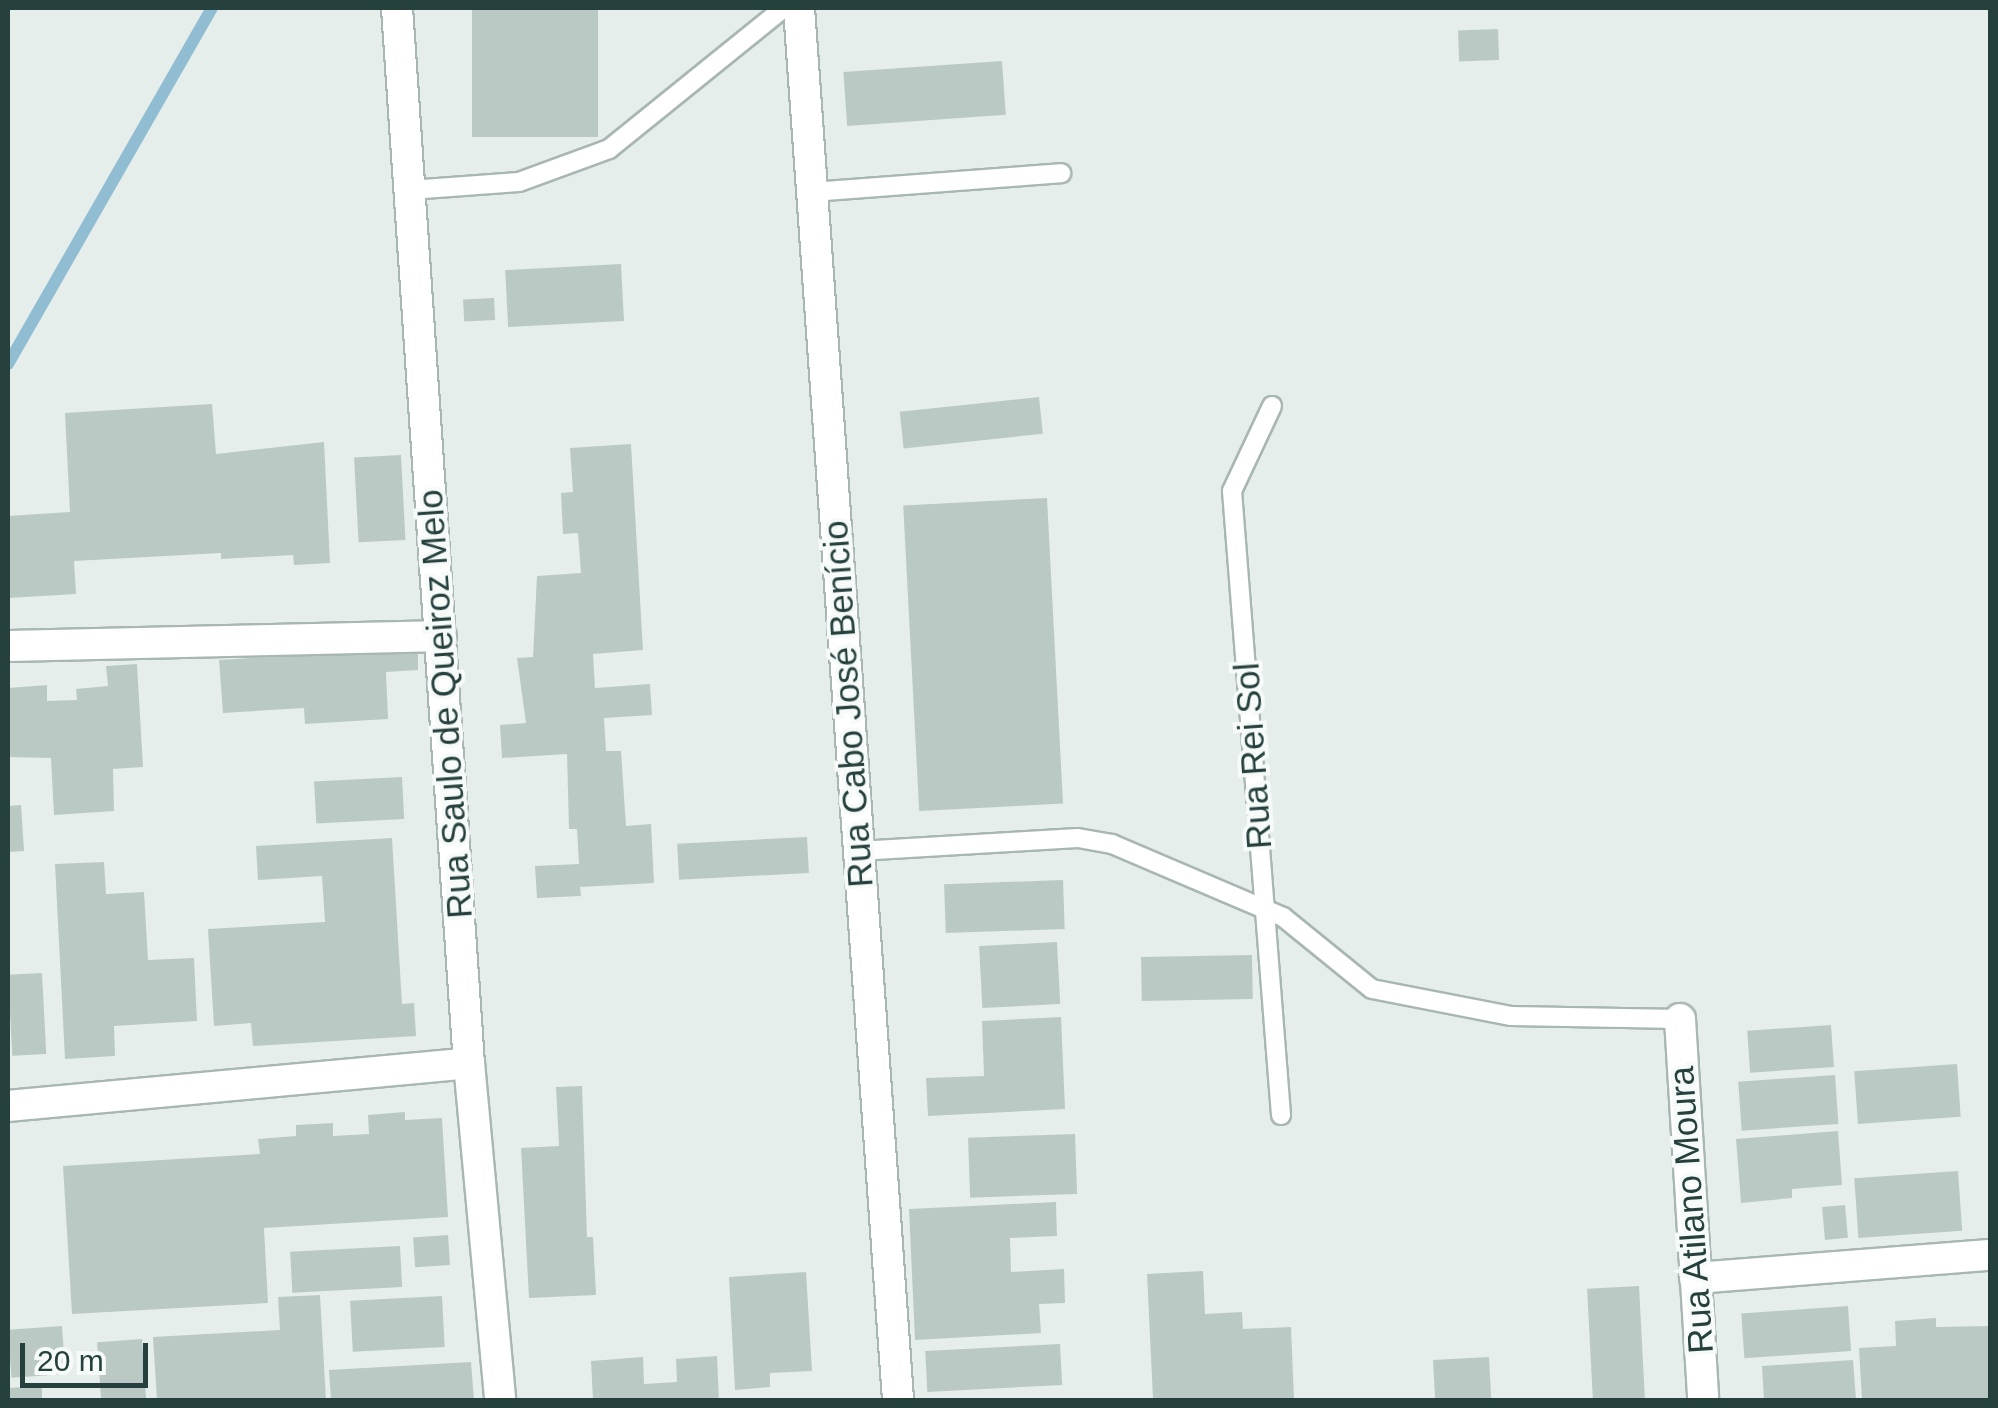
<!DOCTYPE html>
<meta charset="utf-8">
<style>
body{margin:0}
#map{position:relative;width:1998px;height:1408px;overflow:hidden;background:#e6eeec;font-family:Arial,sans-serif}
div>[style]{position:absolute}
[style*='--x']{left:calc(var(--x)*1px);top:calc(var(--y)*1px);width:calc(var(--w)*1px);rotate:calc(var(--a)*1deg)}
.stream>*{height:12px;margin:-6px;padding:0 6px;transform-origin:6px;border-radius:6px;background:#90bdd1}
.building>*{inset:0;background:#bbc9c5;transform-origin:0 0}
.roads{filter:drop-shadow(2px 0 #a8b6b4) drop-shadow(-2px 0 #a8b6b4) drop-shadow(0 2px #a8b6b4) drop-shadow(0 -2px #a8b6b4)}
.service>*{height:18px;margin:-9px;padding:0 9px;transform-origin:9px;border-radius:9px;background:#fff}
.minor>*{height:30px;margin:-15px;padding:0 15px;transform-origin:15px;border-radius:15px;background:#fff}
span{translate:-50% -50%;white-space:nowrap;text-align:center;line-height:1.15;-webkit-text-stroke:8px #f6faf9;paint-order:stroke}
.street-label{font-size:35px;color:#25403d}
.frame{position:absolute;inset:0;border:10px solid #25403d;pointer-events:none}
.scale{position:absolute;left:20px;top:1343px;width:128px;height:45px;box-sizing:border-box;border:5px solid #25403d;border-top:0;padding-left:12px;font-size:30px;line-height:35px;white-space:nowrap;color:#25403d;-webkit-text-stroke:8px #f6faf9;paint-order:stroke}
</style>
<div id="map">
<div class="stream">
<div style="--x:8;--y:364;--w:410;--a:-60.2"></div>
</div>
<div class="building">
<div style="left:472px;top:8px;width:126px;height:129px"></div>
<div style="left:1498px;top:29px;width:31px;height:40px;rotate:88deg"></div>
<div style="left:1002px;top:61px;width:54px;height:159px;rotate:86deg"></div>
<div style="left:621px;top:264px;width:57px;height:116px;rotate:87deg"></div>
<div style="left:494px;top:298px;width:22px;height:31px;rotate:87deg"></div>
<div style="left:1039px;top:397px;width:37px;height:140px;rotate:84deg"></div>
<div style="clip-path:polygon(212px 404px,216px 454px,324px 442px,330px 563px,294px 565px,293px 555px,221px 559px,221px 553px,74px 561px,76px 594px,8px 598px,8px 516px,70px 512px,65px 413px)"></div>
<div style="clip-path:polygon(631px 444px,643px 650px,593px 654px,595px 688px,650px 684px,652px 715px,604px 718px,606px 751px,621px 751px,626px 826px,651px 824px,654px 883px,580px 887px,581px 896px,537px 898px,535px 866px,579px 864px,577px 829px,569px 829px,567px 754px,502px 758px,500px 725px,526px 723px,517px 658px,533px 657px,537px 576px,581px 573px,578px 533px,563px 534px,561px 493px,573px 492px,570px 448px)"></div>
<div style="left:401px;top:455px;width:85px;height:47px;rotate:87deg"></div>
<div style="left:1047px;top:498px;width:306px;height:144px;rotate:87deg"></div>
<div style="clip-path:polygon(418px 648px,418px 670px,386px 672px,388px 719px,305px 724px,304px 708px,223px 713px,219px 660px)"></div>
<div style="clip-path:polygon(137px 664px,143px 767px,113px 769px,114px 811px,54px 815px,51px 758px,8px 757px,8px 688px,47px 685px,47px 701px,77px 700px,76px 689px,108px 686px,106px 666px)"></div>
<div style="left:402px;top:777px;width:42px;height:88px;rotate:87deg"></div>
<div style="clip-path:polygon(21px 805px,24px 851px,8px 852px,8px 806px)"></div>
<div style="left:807px;top:837px;width:36px;height:130px;rotate:87deg"></div>
<div style="clip-path:polygon(392px 838px,402px 1004px,414px 1003px,416px 1036px,253px 1046px,251px 1023px,214px 1026px,208px 929px,325px 922px,322px 876px,258px 880px,256px 846px)"></div>
<div style="clip-path:polygon(104px 862px,106px 894px,144px 892px,148px 960px,194px 958px,197px 1021px,114px 1026px,115px 1056px,65px 1059px,55px 864px)"></div>
<div style="left:1063px;top:880px;width:49px;height:119px;rotate:88deg"></div>
<div style="left:1057px;top:942px;width:62px;height:78px;rotate:87deg"></div>
<div style="left:1252px;top:955px;width:44px;height:111px;rotate:89deg"></div>
<div style="left:42px;top:973px;width:81px;height:34px;rotate:87deg"></div>
<div style="clip-path:polygon(1061px 1017px,1065px 1109px,928px 1116px,926px 1078px,984px 1076px,982px 1021px)"></div>
<div style="left:1831px;top:1025px;width:42px;height:84px;rotate:86deg"></div>
<div style="left:1957px;top:1064px;width:53px;height:103px;rotate:86deg"></div>
<div style="left:1835px;top:1075px;width:49px;height:97px;rotate:86deg"></div>
<div style="clip-path:polygon(582px 1086px,587px 1237px,593px 1237px,596px 1295px,529px 1298px,521px 1148px,559px 1146px,556px 1087px)"></div>
<div style="clip-path:polygon(405px 1112px,405px 1120px,442px 1118px,448px 1217px,264px 1228px,268px 1303px,72px 1314px,63px 1166px,260px 1154px,258px 1139px,296px 1136px,296px 1125px,333px 1123px,333px 1136px,369px 1134px,368px 1115px)"></div>
<div style="clip-path:polygon(1838px 1131px,1842px 1185px,1792px 1189px,1792px 1198px,1741px 1203px,1736px 1139px)"></div>
<div style="left:1075px;top:1134px;width:60px;height:107px;rotate:88deg"></div>
<div style="left:1958px;top:1171px;width:60px;height:104px;rotate:86deg"></div>
<div style="clip-path:polygon(1056px 1202px,1057px 1236px,1010px 1238px,1011px 1272px,1064px 1269px,1065px 1303px,1039px 1304px,1041px 1333px,915px 1340px,909px 1209px)"></div>
<div style="left:1845px;top:1205px;width:33px;height:23px;rotate:85deg"></div>
<div style="left:448px;top:1235px;width:30px;height:35px;rotate:86deg"></div>
<div style="left:400px;top:1246px;width:41px;height:110px;rotate:87deg"></div>
<div style="clip-path:polygon(1203px 1271px,1205px 1314px,1242px 1312px,1243px 1329px,1291px 1327px,1294px 1400px,1153px 1399px,1147px 1274px)"></div>
<div style="clip-path:polygon(806px 1272px,812px 1371px,770px 1373px,770px 1387px,735px 1390px,729px 1277px)"></div>
<div style="left:1639px;top:1286px;width:114px;height:52px;rotate:87deg"></div>
<div style="clip-path:polygon(320px 1295px,326px 1400px,157px 1400px,153px 1337px,280px 1330px,278px 1297px)"></div>
<div style="left:442px;top:1296px;width:51px;height:92px;rotate:87deg"></div>
<div style="left:1848px;top:1306px;width:45px;height:107px;rotate:86deg"></div>
<div style="clip-path:polygon(1936px 1318px,1936px 1327px,1990px 1326px,1990px 1400px,1862px 1400px,1859px 1348px,1896px 1346px,1895px 1321px)"></div>
<div style="left:62px;top:1326px;width:48px;height:54px;rotate:86deg"></div>
<div style="left:142px;top:1339px;width:61px;height:45px;rotate:86deg"></div>
<div style="left:1060px;top:1344px;width:41px;height:135px;rotate:87deg"></div>
<div style="clip-path:polygon(717px 1356px,719px 1400px,593px 1400px,591px 1361px,643px 1357px,644px 1384px,677px 1382px,676px 1359px)"></div>
<div style="left:1489px;top:1357px;width:43px;height:56px;rotate:87deg"></div>
<div style="clip-path:polygon(1853px 1360px,1856px 1400px,1764px 1400px,1762px 1366px)"></div>
<div style="clip-path:polygon(471px 1362px,474px 1400px,331px 1400px,329px 1370px)"></div>
<div style="clip-path:polygon(42px 1386px,42px 1400px,8px 1400px,8px 1388px)"></div>
</div>
<div class="roads">
<div class="service">
<div style="--x:410;--y:190;--w:109;--a:-4.2"></div>
<div style="--x:519;--y:182;--w:96;--a:-20.1"></div>
<div style="--x:609;--y:149;--w:225;--a:-38.9"></div>
<div style="--x:811;--y:192;--w:251;--a:-4.3"></div>
<div style="--x:1272;--y:406;--w:94;--a:115.2"></div>
<div style="--x:1232;--y:491;--w:626;--a:85.51"></div>
<div style="--x:858;--y:851;--w:220;--a:-3.4"></div>
<div style="--x:1078;--y:838;--w:35;--a:10"></div>
<div style="--x:1112;--y:844;--w:186;--a:23.1"></div>
<div style="--x:1283;--y:917;--w:114;--a:39"></div>
<div style="--x:1372;--y:989;--w:142;--a:11"></div>
<div style="--x:1511;--y:1016;--w:169;--a:1"></div>
</div>
<div class="minor">
<div style="--x:397;--y:8;--w:1057;--a:86.1"></div>
<div style="--x:469;--y:1063;--w:338;--a:84.7"></div>
<div style="--x:799;--y:8;--w:1396;--a:85.93"></div>
<div style="--x:8;--y:646;--w:433;--a:-1.3"></div>
<div style="--x:1680;--y:1019;--w:382;--a:86.5"></div>
<div style="--x:8;--y:1106;--w:463;--a:-5.3"></div>
<div style="--x:1695;--y:1278;--w:296;--a:-4.5"></div>
</div>
</div>
<div class="street-label">
<span style="left:445px;top:704px;rotate:-94deg">Rua Saulo de Queiroz Melo</span>
<span style="left:848px;top:704px;rotate:-94deg">Rua Cabo José Benício</span>
<span style="left:1253px;top:756px;rotate:-94deg">Rua Rei Sol</span>
<span style="left:1691px;top:1210px;rotate:-94deg">Rua Atilano Moura</span>
</div>
<div class="frame"></div>
<div class="scale">20 m</div>
</div>
